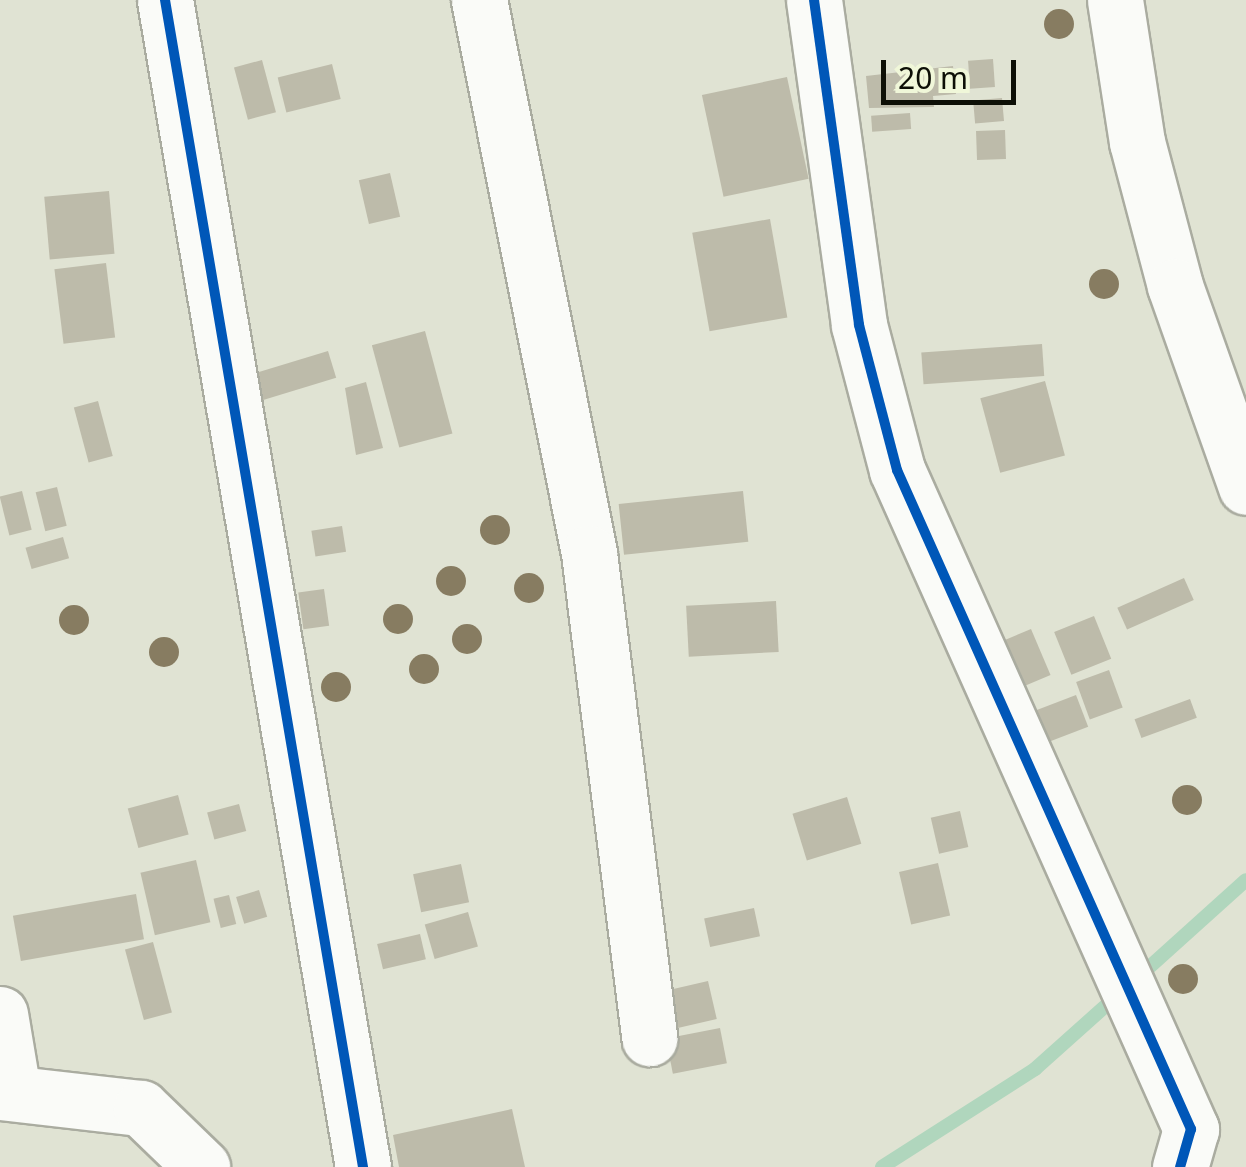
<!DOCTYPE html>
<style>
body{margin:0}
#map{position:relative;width:1246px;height:1167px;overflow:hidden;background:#e0e3d3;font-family:"Noto Sans",sans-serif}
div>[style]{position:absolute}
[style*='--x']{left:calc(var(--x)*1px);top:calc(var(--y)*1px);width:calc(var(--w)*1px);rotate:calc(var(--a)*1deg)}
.stream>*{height:14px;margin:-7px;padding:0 7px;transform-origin:7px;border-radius:7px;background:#b0d6bd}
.building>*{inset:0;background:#bdbbaa;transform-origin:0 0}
.roads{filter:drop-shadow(2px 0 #aaaca0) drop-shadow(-2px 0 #aaaca0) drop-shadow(0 2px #aaaca0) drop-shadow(0 -2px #aaaca0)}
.minor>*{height:55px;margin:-27.5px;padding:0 27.5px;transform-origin:27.5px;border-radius:27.5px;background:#fafbf8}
.cycleway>*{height:10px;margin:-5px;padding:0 5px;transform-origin:5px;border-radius:5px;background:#0057b8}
.trees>*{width:30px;height:30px;margin:-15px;border-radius:50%;background:#877c61}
span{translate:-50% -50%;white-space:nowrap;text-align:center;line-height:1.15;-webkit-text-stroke:8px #f0f7d9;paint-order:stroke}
.scale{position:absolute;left:881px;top:60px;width:135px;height:45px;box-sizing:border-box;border:5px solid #0d0f06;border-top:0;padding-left:12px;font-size:30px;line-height:35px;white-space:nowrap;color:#0d0f06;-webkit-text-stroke:8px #f0f7d9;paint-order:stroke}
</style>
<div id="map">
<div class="stream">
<div style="--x:1135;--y:980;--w:149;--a:-42"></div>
<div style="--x:882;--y:1167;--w:182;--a:-32.6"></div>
<div style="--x:1035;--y:1069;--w:113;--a:-41.8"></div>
</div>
<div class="building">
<div style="left:993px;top:59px;width:28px;height:25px;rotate:86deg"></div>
<div style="left:262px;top:60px;width:54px;height:29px;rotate:75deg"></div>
<div style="left:332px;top:64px;width:36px;height:56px;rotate:76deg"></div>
<div style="clip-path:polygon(953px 66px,956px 94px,933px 96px,934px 107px,869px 108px,866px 76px)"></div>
<div style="left:787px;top:77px;width:104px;height:87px;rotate:78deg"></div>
<div style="left:1002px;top:98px;width:23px;height:29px;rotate:85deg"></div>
<div style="left:910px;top:113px;width:16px;height:39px;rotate:86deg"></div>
<div style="left:1005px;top:130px;width:29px;height:29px;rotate:88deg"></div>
<div style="left:390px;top:173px;width:45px;height:32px;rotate:77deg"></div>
<div style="left:109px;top:191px;width:63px;height:65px;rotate:85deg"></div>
<div style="left:770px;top:219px;width:100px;height:79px;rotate:80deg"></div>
<div style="left:106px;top:263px;width:75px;height:52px;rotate:83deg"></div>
<div style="left:425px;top:331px;width:106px;height:55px;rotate:75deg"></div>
<div style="left:1042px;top:344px;width:32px;height:121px;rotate:86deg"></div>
<div style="left:328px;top:351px;width:28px;height:84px;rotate:73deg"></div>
<div style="left:1045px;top:381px;width:77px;height:67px;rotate:75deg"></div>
<div style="clip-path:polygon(366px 382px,383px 448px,356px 455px,345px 388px)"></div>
<div style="left:98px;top:401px;width:57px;height:25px;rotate:75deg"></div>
<div style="left:57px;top:487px;width:40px;height:22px;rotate:76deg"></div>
<div style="left:22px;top:491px;width:40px;height:23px;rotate:76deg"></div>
<div style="left:743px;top:491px;width:51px;height:125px;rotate:84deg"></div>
<div style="left:342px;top:526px;width:26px;height:31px;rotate:81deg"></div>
<div style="left:63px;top:537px;width:22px;height:39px;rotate:74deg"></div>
<div style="left:1184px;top:578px;width:24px;height:73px;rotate:66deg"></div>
<div style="left:324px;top:589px;width:37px;height:26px;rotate:82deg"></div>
<div style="left:776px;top:601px;width:51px;height:90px;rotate:87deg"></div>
<div style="left:1094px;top:616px;width:46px;height:43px;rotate:68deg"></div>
<div style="left:1031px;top:629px;width:50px;height:29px;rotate:67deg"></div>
<div style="left:1109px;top:670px;width:40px;height:35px;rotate:70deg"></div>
<div style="left:1076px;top:695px;width:34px;height:51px;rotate:69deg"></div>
<div style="left:1190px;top:699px;width:20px;height:59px;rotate:70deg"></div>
<div style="left:178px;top:795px;width:41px;height:52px;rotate:75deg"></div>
<div style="left:847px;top:797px;width:49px;height:57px;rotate:73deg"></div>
<div style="left:239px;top:804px;width:28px;height:33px;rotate:75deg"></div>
<div style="left:960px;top:811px;width:37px;height:30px;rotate:77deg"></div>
<div style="left:196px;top:860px;width:64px;height:57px;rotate:77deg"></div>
<div style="left:938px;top:863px;width:54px;height:40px;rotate:77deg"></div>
<div style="left:461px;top:864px;width:39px;height:49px;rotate:78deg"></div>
<div style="left:259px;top:890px;width:28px;height:24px;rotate:73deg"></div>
<div style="left:136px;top:894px;width:46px;height:125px;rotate:80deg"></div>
<div style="left:229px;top:895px;width:30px;height:16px;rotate:76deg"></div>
<div style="left:754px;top:908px;width:29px;height:51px;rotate:78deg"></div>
<div style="left:468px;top:912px;width:36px;height:45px;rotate:74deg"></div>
<div style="left:420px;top:934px;width:26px;height:44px;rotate:77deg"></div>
<div style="left:153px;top:942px;width:73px;height:29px;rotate:75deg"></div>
<div style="left:708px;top:981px;width:39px;height:50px;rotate:77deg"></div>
<div style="left:720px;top:1028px;width:36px;height:55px;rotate:79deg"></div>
<div style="clip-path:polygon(512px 1109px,525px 1167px,399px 1167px,393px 1135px)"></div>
</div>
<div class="roads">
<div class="minor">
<div style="--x:165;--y:0;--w:1184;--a:80.37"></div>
<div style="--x:479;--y:0;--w:564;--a:78.75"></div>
<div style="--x:589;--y:553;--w:489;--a:82.9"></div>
<div style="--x:814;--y:0;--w:328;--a:82.1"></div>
<div style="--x:859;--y:325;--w:150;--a:75.3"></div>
<div style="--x:897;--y:470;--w:722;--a:65.96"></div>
<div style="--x:1191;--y:1129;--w:40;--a:106"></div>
<div style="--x:1115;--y:0;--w:144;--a:81.2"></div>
<div style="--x:1137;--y:142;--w:149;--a:75.2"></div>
<div style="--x:1175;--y:286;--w:213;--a:70.5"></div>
<div style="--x:0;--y:1014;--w:79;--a:80.5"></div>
<div style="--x:0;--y:1092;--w:142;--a:6.5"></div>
<div style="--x:141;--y:1108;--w:85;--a:44"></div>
</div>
</div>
<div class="cycleway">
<div style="--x:165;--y:0;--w:1184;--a:80.37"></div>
<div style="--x:814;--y:0;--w:328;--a:82.1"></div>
<div style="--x:859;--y:325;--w:150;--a:75.3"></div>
<div style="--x:897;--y:470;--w:722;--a:65.96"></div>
<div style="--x:1191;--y:1129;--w:40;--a:106"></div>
</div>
<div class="trees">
<div style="left:1059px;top:24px"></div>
<div style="left:1104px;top:284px"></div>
<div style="left:495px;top:530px"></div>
<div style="left:451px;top:581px"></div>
<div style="left:529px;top:588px"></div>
<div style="left:398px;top:619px"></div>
<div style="left:74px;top:620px"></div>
<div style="left:467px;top:639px"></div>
<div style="left:164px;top:652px"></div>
<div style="left:424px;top:669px"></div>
<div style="left:336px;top:687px"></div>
<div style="left:1187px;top:800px"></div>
<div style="left:1183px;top:979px"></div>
</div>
<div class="scale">20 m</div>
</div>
